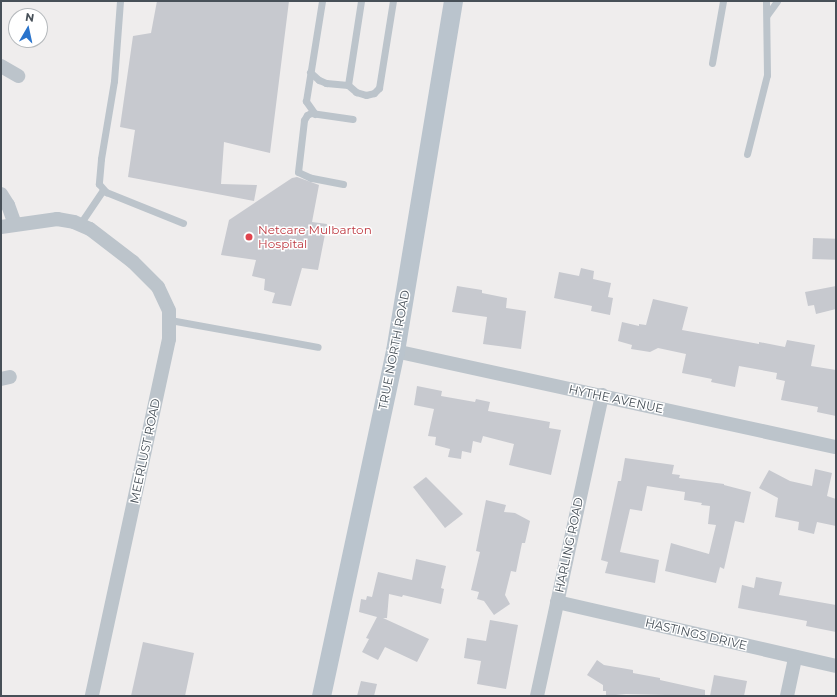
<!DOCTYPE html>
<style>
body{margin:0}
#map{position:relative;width:837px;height:697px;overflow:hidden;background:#efeded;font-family:Montserrat,sans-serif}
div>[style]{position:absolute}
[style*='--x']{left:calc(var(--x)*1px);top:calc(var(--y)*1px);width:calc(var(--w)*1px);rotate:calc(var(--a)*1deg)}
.building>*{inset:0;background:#c7c9cf;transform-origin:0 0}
.service>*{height:7px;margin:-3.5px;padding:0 3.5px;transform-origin:3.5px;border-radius:3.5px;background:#bcc4cb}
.minor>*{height:14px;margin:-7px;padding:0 7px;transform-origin:7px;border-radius:7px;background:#bcc4cb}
.secondary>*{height:19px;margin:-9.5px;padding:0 9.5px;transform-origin:9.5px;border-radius:9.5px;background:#bac4cd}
.dots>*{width:11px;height:11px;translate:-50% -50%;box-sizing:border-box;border:2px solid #fff;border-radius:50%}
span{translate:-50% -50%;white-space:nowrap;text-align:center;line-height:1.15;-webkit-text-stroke:3px #fff;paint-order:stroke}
.health-label{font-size:12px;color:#be3a42}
.left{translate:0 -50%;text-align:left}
.street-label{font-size:12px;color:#475058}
.frame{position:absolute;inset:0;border:2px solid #475058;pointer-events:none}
.north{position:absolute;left:8px;top:8px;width:40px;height:40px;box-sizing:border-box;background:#fff;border:1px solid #b5b9bc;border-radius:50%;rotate:9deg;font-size:11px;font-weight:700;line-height:16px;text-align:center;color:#475058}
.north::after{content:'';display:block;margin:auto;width:14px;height:18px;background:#2a74cc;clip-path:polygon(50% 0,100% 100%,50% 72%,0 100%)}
</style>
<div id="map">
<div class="building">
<div style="clip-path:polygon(157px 1px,289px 1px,270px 153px,224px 142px,221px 184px,257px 185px,254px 201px,128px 177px,135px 130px,120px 127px,133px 36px,151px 33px)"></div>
<div style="clip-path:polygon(297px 177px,319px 185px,312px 222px,327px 224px,318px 270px,302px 268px,291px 306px,272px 303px,275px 293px,264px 290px,265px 279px,252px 276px,256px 260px,221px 255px,229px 220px,292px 178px)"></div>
<div style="left:813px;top:238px;width:23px;height:21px;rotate:2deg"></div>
<div style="clip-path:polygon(581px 268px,594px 271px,593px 279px,611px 283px,608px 297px,613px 298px,610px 315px,591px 311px,592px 306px,554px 298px,559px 272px,579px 276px)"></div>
<div style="clip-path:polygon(457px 286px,482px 290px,482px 293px,507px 298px,506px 308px,526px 311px,521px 349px,483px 344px,487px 317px,452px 312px)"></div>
<div style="clip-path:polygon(836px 286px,836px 309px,816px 314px,814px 305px,808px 306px,805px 292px)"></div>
<div style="clip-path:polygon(653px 299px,688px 307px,682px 330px,759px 344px,759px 342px,785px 347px,787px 340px,815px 345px,811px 366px,836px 370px,836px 416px,817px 412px,818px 407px,781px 400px,785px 381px,776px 379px,777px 373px,739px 366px,735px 387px,711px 382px,712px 379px,682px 373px,686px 354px,658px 348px,650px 352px,631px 349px,632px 345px,618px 341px,622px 322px,639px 326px,639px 324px,646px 325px)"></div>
<div style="clip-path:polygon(417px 386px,442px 391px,441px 396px,475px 402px,476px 399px,490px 402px,488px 411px,550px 422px,549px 428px,561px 430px,551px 475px,509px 465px,514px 444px,483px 436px,481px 443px,473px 441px,471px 453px,462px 451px,461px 459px,448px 457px,450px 449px,435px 445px,436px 437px,428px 436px,434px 409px,414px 405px)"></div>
<div style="clip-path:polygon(625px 458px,674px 465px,672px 474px,680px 475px,679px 478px,724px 484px,724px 485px,751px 492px,744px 523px,735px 521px,724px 569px,720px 567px,716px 583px,665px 571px,671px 543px,709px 554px,716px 525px,708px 524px,710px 506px,701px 505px,702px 503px,684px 500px,685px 492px,647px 486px,642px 511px,630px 509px,620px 552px,659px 560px,655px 583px,605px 573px,608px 562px,601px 560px,618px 481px,621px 481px)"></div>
<div style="clip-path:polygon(815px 469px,832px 473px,827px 496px,836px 499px,836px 526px,817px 522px,814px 534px,798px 530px,799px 522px,775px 517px,778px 498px,759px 488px,769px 470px,790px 481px,812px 486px)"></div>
<div style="clip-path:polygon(426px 477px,463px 514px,445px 528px,413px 487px)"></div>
<div style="clip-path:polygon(486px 500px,506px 505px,504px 512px,515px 513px,530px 521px,525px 543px,522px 543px,516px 572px,511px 571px,505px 595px,510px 604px,494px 615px,484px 601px,477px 599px,479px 592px,471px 590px,480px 552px,476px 551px)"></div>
<div style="clip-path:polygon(416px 559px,446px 566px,441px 588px,444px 589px,441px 604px,403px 595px,402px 597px,389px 594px,387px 618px,383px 618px,429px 639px,417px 662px,385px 647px,378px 660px,362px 652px,369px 639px,366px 638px,377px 617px,359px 612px,361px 599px,366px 600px,367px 596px,372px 597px,378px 572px,412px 580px)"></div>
<div style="clip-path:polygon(756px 577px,782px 582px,779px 595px,836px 605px,836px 632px,806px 626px,807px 621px,738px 608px,742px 585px,754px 588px)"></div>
<div style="clip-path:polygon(490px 620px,518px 625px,506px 689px,477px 684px,481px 661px,464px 658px,467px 638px,486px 641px)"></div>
<div style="clip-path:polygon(143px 642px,194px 653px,185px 696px,131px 696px)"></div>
<div style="clip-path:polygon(597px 660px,604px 665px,633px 670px,633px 673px,660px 678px,660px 680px,705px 690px,705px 696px,626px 694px,606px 696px,606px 691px,603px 691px,603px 685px,587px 675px)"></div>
<div style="clip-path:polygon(714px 675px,747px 681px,744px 696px,710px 696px)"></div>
<div style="clip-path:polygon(361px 681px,377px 684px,374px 696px,357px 696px)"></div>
</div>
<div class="service">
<div style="--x:120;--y:1;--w:80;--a:94.3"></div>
<div style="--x:114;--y:81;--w:79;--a:99.5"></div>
<div style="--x:101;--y:159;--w:25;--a:95"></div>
<div style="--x:99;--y:184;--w:11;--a:49"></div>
<div style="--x:106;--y:192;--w:83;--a:21.9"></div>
<div style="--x:767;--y:15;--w:17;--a:-54"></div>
<div style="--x:712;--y:63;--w:63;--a:-79.9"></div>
<div style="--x:310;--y:72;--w:12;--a:42"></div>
<div style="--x:319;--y:80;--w:8;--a:23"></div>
<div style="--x:326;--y:83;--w:22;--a:5"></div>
<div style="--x:348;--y:85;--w:85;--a:-81.2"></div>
<div style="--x:348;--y:85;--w:11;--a:41"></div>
<div style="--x:356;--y:92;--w:10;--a:17"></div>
<div style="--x:366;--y:95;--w:8;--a:-14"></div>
<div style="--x:374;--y:93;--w:7;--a:-45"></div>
<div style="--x:379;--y:88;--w:88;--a:-80.9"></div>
<div style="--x:315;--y:114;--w:16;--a:-125"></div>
<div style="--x:306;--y:101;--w:101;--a:-80.9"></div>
<div style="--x:747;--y:154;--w:81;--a:-75.8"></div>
<div style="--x:767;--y:75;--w:74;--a:-90.8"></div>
<div style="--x:343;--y:184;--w:33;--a:-169"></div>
<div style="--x:311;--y:178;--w:14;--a:-155"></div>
<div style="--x:298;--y:172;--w:52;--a:-83.4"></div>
<div style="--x:304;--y:120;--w:6;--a:-59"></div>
<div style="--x:307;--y:115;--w:4;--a:-27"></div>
<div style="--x:311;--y:113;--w:42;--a:8.1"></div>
<div style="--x:80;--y:224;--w:41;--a:-55.9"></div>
<div style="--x:170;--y:320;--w:150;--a:10.3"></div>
</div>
<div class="minor">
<div style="--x:1;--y:66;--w:20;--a:30"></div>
<div style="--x:1;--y:194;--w:13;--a:58"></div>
<div style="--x:8;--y:205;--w:20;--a:70"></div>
<div style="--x:1;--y:227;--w:57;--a:-8.1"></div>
<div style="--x:57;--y:219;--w:17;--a:10"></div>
<div style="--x:74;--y:222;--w:17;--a:24"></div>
<div style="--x:90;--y:229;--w:54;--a:37.5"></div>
<div style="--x:133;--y:262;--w:35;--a:45"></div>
<div style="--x:158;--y:287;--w:26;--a:65"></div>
<div style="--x:169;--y:311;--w:28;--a:90"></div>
<div style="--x:169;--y:339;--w:365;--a:102.2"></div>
<div style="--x:395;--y:351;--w:451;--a:12.3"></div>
<div style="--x:1;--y:379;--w:9;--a:-13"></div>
<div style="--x:557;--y:602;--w:286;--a:12.9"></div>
<div style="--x:537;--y:696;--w:308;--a:-77.8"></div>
<div style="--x:787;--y:696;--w:40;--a:-78"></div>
</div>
<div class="secondary">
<div style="--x:321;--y:696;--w:353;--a:-77.9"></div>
<div style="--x:395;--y:351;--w:355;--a:-80.6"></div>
</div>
<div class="dots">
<div style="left:249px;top:237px;background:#e0444e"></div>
</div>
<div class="health-label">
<span class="left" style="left:258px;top:237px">Netcare Mulbarton<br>Hospital</span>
</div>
<div class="street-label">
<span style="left:394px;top:350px;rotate:-79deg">TRUE NORTH ROAD</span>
<span style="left:616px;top:399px;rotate:12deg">HYTHE AVENUE</span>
<span style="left:145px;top:451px;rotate:-78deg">MEERLUST ROAD</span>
<span style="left:569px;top:545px;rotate:-78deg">HARLING ROAD</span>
<span style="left:696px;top:634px;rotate:13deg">HASTINGS DRIVE</span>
</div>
<div class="frame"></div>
<div class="north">N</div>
</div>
